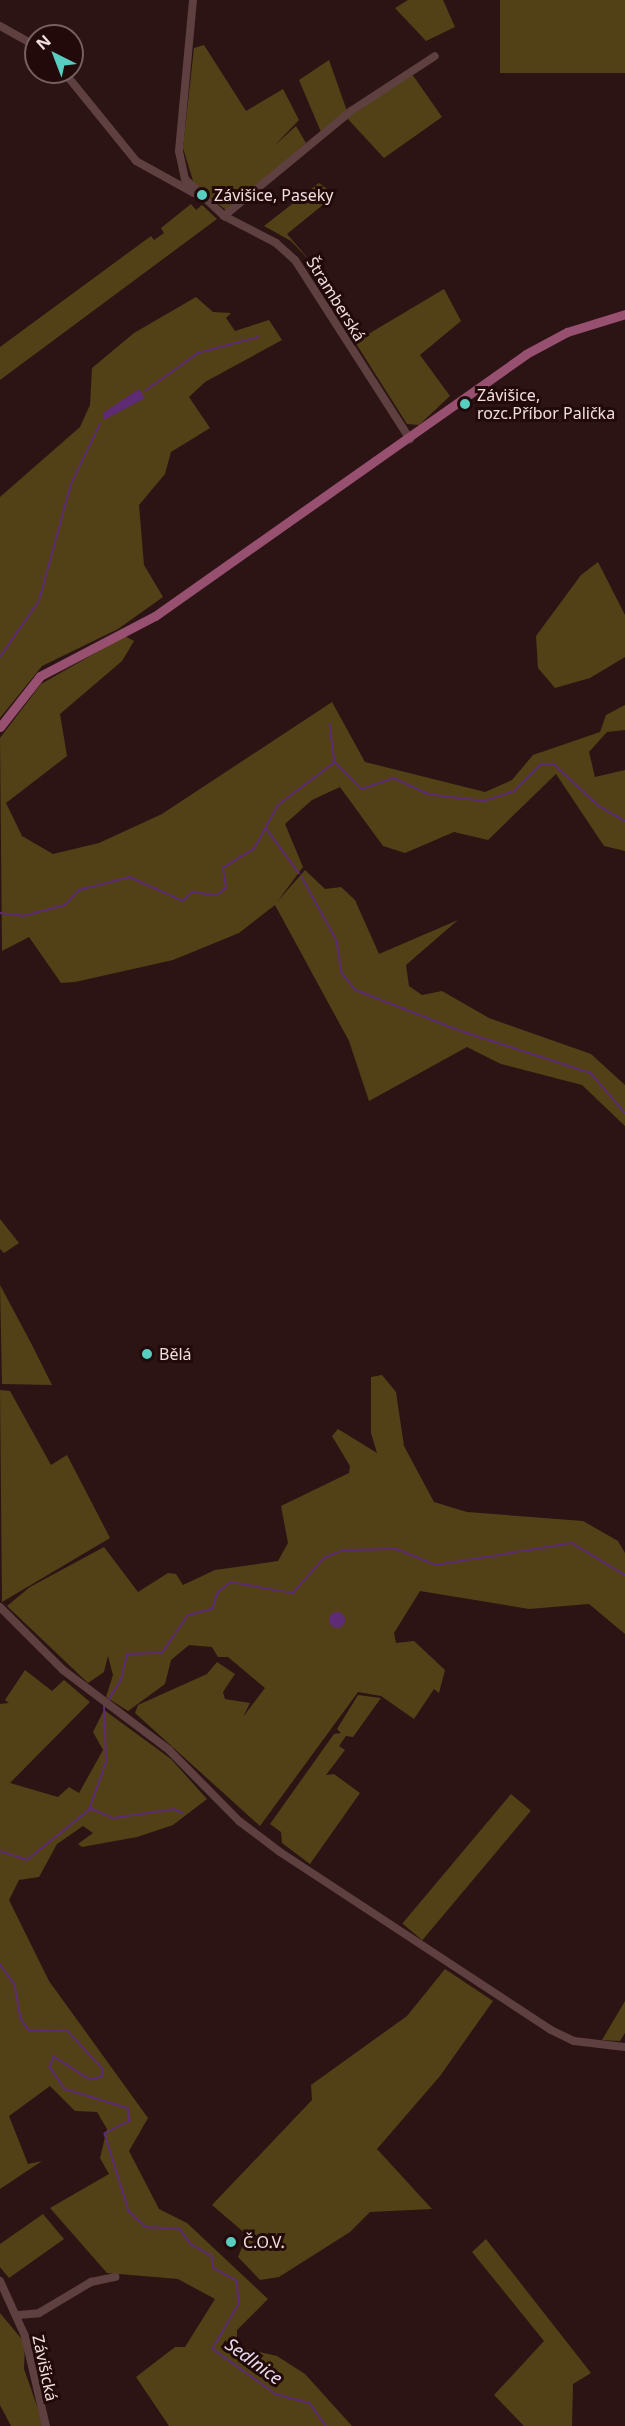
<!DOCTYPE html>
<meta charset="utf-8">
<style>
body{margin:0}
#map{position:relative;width:625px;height:2426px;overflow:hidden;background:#2c1414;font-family:"Noto Sans",sans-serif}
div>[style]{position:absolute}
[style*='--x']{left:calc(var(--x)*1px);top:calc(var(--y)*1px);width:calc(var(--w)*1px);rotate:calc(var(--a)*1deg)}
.green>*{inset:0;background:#524017;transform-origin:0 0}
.water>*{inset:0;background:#5e2c74}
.round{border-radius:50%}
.stream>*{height:1.5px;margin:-0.75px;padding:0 0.75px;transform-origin:0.75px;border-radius:0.75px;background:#5e2c74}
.minor>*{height:8px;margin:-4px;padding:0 4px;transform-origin:4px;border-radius:4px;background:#5d403f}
.major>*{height:9px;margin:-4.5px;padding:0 4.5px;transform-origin:4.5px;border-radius:4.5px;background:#985071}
.dots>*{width:16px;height:16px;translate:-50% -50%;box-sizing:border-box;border:3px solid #220a0b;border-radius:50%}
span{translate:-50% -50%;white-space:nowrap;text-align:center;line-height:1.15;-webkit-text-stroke:6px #220a0b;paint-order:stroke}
.poi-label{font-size:16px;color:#f1dede}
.left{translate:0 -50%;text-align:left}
.street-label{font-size:16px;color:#f1dede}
.water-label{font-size:18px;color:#e9dcf1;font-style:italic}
.north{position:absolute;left:24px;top:24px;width:60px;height:60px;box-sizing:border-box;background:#220a0b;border:2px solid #755f5f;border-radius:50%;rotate:318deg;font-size:16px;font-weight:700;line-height:24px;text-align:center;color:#f1dede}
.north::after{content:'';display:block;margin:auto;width:21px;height:27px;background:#58cec1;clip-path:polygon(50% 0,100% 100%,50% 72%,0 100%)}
</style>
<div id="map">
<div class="green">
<div style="clip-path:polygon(408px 0,443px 0,455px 27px,426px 41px,395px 8px)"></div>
<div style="left:500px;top:0;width:125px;height:73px"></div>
<div style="clip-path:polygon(204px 45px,246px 111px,283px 89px,299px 120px,274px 146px,296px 126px,306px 143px,227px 211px,194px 184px,183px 148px,194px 48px)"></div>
<div style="clip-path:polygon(329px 60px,347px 111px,321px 132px,299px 80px)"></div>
<div style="clip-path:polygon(412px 74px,442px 117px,384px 158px,346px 117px)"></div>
<div style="clip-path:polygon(319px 183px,335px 195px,287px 234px,312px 263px,291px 241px,264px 226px)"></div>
<div style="clip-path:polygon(191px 204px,196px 210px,202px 205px,217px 219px,0 380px,0 347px,151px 236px,154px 240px,164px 233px,161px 228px)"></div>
<div style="clip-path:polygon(444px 289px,461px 321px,420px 355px,450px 396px,419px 425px,407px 424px,355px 342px)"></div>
<div style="clip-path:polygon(196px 297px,213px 312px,231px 313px,226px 318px,235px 331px,269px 320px,282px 340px,205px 382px,189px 397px,210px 428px,171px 452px,165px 474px,139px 505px,144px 565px,163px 597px,118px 629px,42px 666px,0 718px,0 497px,80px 427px,90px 405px,92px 368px,134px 333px)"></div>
<div style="clip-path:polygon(598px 562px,625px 615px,625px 657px,590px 678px,555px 688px,538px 668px,536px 636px,581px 575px)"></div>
<div style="clip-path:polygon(125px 636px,134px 641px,122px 661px,60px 714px,67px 756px,6px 803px,22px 836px,53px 854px,99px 843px,162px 814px,332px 702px,365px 762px,485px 792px,512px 780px,533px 755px,600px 732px,606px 715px,625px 705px,625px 730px,607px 732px,589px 752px,595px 777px,625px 770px,625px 851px,604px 846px,556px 774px,488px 840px,454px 832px,405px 853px,383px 846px,340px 787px,312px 800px,285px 824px,303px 867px,277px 902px,305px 870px,325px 889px,341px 887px,355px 900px,379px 954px,458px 920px,406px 965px,409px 986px,422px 995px,442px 991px,489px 1018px,591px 1054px,625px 1085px,625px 1126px,582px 1085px,501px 1064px,467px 1047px,369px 1101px,349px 1041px,275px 905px,239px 933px,173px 960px,75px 982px,61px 983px,29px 937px,2px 951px,0 738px,41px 684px)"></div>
<div style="clip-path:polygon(0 1219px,19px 1243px,4px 1253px,0 1249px)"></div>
<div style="clip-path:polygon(0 1285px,31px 1343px,52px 1385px,2px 1384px)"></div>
<div style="clip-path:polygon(382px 1375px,396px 1392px,404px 1446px,434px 1502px,467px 1512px,583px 1521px,618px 1541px,625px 1553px,625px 1634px,589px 1604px,529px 1609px,420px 1591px,394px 1633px,396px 1643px,414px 1641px,445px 1670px,439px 1693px,434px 1689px,414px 1719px,381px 1696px,358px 1692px,260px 1826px,135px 1713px,138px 1705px,207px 1674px,217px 1662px,235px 1674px,223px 1692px,225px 1699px,250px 1703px,243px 1717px,265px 1688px,228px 1657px,218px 1657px,212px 1647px,189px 1645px,171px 1660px,165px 1684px,128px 1711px,106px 1697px,113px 1675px,108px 1656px,104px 1672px,88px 1683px,7px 1606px,30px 1587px,104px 1547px,138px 1592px,168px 1573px,176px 1574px,183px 1585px,215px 1570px,278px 1561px,288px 1543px,281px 1506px,349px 1473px,350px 1466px,332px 1436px,338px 1429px,377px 1453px,371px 1433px,371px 1377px)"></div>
<div style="clip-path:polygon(0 1390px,10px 1391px,51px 1465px,67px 1455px,110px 1538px,2px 1602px)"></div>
<div style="clip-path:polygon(25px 1670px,52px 1691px,41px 1701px,64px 1680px,90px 1702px,10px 1783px,58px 1797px,69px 1787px,79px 1793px,103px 1750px,93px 1732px,104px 1710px,171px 1759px,207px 1799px,173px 1825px,137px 1837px,82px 1847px,78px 1844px,93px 1833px,83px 1826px,57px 1844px,39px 1877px,19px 1880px,9px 1900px,49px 1981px,148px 2118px,129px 2151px,159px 2209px,187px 2223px,268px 2299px,237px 2330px,237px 2347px,277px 2356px,305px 2374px,352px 2426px,169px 2426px,136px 2377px,175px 2347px,185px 2347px,215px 2299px,178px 2279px,107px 2273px,50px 2208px,109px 2174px,100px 2158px,107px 2129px,97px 2112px,75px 2111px,50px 2086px,9px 2116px,28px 2164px,42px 2161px,0 2189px,0 1704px,9px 1703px,5px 1700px)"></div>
<div style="clip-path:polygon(358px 1695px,381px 1698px,353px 1737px,346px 1736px,339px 1746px,345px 1750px,326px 1775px,334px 1774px,360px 1793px,310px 1864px,282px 1843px,281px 1832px,270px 1824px,334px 1734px,341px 1733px,337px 1729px)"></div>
<div style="left:511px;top:1794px;width:26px;height:169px;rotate:40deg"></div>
<div style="clip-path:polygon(445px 1969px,493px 2001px,440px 2076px,377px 2149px,432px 2209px,370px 2212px,350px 2232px,279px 2277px,260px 2280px,238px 2257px,247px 2235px,212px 2205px,312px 2100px,311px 2085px,407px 2016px)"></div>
<div style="clip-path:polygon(625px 2001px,625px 2033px,620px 2041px,602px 2040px)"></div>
<div style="clip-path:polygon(43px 2214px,64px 2239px,9px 2278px,0 2267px,0 2244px)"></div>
<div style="clip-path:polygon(486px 2239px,591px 2373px,573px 2384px,572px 2426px,524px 2426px,494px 2395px,544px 2341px,472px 2252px)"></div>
<div style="clip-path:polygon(0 2313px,25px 2343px,24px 2369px,44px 2426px,11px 2426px,0 2405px)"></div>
</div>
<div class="water">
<div style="clip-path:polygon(139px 389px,145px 398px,104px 420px,103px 413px)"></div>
<div class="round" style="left:329px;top:1612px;width:16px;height:16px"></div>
</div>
<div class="stream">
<div style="--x:145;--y:391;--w:65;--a:-35.6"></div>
<div style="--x:198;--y:353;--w:62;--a:-14.9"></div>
<div style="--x:0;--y:657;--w:68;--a:-55.1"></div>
<div style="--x:39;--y:601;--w:121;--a:-74.7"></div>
<div style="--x:71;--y:484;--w:67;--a:-64.2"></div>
<div style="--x:330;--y:724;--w:38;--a:83"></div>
<div style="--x:266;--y:828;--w:56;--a:53.7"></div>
<div style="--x:302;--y:877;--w:73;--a:61.3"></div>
<div style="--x:337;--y:941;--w:32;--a:81"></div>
<div style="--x:342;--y:973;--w:22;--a:51"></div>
<div style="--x:356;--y:990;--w:113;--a:21.3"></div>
<div style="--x:461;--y:1031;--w:137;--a:17.9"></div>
<div style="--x:591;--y:1073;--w:52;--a:49.6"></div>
<div style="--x:0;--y:913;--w:23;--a:7"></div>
<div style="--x:23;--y:916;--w:43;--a:-14.7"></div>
<div style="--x:65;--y:905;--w:21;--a:-47"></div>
<div style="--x:79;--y:890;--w:53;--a:-14.3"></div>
<div style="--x:130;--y:877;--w:58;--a:24.4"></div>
<div style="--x:183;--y:901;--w:13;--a:-45"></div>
<div style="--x:192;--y:892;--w:25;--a:7"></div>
<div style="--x:217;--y:895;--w:11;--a:-38"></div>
<div style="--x:226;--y:888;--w:20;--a:-99"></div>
<div style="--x:223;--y:868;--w:36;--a:-32"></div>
<div style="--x:254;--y:849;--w:50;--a:-61.4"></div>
<div style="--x:278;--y:805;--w:71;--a:-37"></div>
<div style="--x:335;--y:762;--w:38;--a:45"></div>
<div style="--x:362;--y:789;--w:34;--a:-19"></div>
<div style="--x:394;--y:778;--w:38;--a:25"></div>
<div style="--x:428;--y:794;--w:56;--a:7.1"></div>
<div style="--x:484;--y:801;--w:32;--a:-18"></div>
<div style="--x:514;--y:791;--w:38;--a:-45"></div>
<div style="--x:541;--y:764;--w:13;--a:0"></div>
<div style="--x:554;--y:764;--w:62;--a:43"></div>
<div style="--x:599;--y:806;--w:30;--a:30"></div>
<div style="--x:109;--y:1699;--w:22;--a:-58"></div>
<div style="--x:121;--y:1680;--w:27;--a:-77"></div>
<div style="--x:127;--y:1654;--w:35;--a:-2"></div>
<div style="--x:162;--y:1653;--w:46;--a:-55.6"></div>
<div style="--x:188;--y:1615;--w:25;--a:-14"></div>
<div style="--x:212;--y:1609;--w:18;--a:-71"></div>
<div style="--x:218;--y:1592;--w:16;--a:-38"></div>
<div style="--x:231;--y:1582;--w:63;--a:10.1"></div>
<div style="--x:293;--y:1593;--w:47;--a:-48.5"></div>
<div style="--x:324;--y:1558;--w:21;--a:-23"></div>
<div style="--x:343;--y:1550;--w:54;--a:-1.1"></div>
<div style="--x:397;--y:1549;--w:42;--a:22.3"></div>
<div style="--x:436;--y:1565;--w:138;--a:-9.2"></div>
<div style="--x:572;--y:1543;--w:62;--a:31.1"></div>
<div style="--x:90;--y:1808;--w:26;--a:23"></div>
<div style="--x:114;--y:1818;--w:61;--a:-8.5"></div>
<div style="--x:174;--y:1809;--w:10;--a:24"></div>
<div style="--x:0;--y:1851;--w:28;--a:18"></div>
<div style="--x:27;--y:1860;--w:80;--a:-38.9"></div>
<div style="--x:89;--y:1810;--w:51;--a:-70.5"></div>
<div style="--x:106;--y:1762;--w:56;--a:-92"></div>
<div style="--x:0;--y:1964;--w:26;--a:54"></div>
<div style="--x:15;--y:1985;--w:35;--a:80"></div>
<div style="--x:21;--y:2019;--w:14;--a:54"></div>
<div style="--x:29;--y:2030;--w:39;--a:1"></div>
<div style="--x:68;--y:2031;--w:52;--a:47.4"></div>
<div style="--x:103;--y:2069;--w:8;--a:97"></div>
<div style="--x:102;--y:2077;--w:12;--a:166"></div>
<div style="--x:90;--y:2080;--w:43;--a:-147.4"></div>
<div style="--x:54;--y:2057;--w:11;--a:112"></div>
<div style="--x:50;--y:2067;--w:27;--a:56"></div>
<div style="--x:65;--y:2089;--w:66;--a:16.8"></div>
<div style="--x:128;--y:2108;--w:13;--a:81"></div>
<div style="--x:130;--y:2121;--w:28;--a:153"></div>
<div style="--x:105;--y:2134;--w:81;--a:72.7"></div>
<div style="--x:129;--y:2211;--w:23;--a:43"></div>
<div style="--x:146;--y:2227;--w:34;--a:3"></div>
<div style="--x:180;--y:2229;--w:19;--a:54"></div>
<div style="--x:191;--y:2244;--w:24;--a:30"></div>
<div style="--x:212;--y:2256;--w:12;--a:81"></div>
<div style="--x:214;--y:2268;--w:26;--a:29"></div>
<div style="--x:237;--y:2281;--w:23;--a:85"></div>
<div style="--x:239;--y:2304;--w:52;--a:120"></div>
<div style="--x:213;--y:2349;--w:77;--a:35.5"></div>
<div style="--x:276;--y:2394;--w:35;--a:15"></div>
<div style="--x:310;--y:2403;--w:28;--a:55"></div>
</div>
<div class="minor">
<div style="--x:193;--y:0;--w:152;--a:95.3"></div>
<div style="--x:179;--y:151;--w:29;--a:78"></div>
<div style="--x:185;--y:179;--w:54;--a:43.5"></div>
<div style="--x:224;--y:216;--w:59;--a:27.4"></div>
<div style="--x:276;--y:243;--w:25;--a:42"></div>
<div style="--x:295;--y:260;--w:213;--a:57.3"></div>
<div style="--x:0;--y:26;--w:41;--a:29.1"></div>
<div style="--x:64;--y:72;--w:114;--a:51"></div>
<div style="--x:136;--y:161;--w:66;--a:28.9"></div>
<div style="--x:224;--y:216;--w:165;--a:-39.6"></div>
<div style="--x:351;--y:111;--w:100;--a:-33.2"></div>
<div style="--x:0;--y:1607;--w:89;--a:45"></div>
<div style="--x:63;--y:1670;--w:133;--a:37"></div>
<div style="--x:169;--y:1750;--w:100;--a:45.4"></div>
<div style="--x:239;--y:1821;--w:51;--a:37.1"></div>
<div style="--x:280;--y:1852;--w:324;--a:33.3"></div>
<div style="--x:551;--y:2030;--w:25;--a:26"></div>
<div style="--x:574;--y:2041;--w:51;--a:6.7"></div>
<div style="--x:0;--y:2281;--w:60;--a:65.6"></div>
<div style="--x:25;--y:2336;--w:92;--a:76.9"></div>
<div style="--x:18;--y:2315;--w:21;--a:-5"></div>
<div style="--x:39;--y:2313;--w:61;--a:-30.8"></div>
<div style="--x:91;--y:2282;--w:25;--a:-12"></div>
</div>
<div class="major">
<div style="--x:0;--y:727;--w:65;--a:-51.9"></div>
<div style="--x:40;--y:676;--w:130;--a:-27.6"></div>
<div style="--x:155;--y:616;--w:454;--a:-35.2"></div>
<div style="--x:526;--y:354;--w:47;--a:-28.2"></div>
<div style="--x:567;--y:332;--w:61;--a:-17.2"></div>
</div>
<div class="dots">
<div style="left:202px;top:195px;background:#58cec1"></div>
<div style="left:465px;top:404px;background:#58cec1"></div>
<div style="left:147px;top:1354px;background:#58cec1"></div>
<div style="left:231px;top:2242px;background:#58cec1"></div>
</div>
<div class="poi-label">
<span class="left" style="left:214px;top:195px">Závišice, Paseky</span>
<span class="left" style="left:477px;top:404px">Závišice,<br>rozc.Příbor Palička</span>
<span class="left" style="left:159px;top:1354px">Bělá</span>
<span class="left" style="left:243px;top:2242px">Č.O.V.</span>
</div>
<div class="street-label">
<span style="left:336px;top:299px;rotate:58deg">Štramberská</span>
<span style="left:45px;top:2368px;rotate:78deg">Závišická</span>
</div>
<div class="water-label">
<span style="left:254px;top:2361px;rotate:36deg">Sedlnice</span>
</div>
<div class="north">N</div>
</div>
